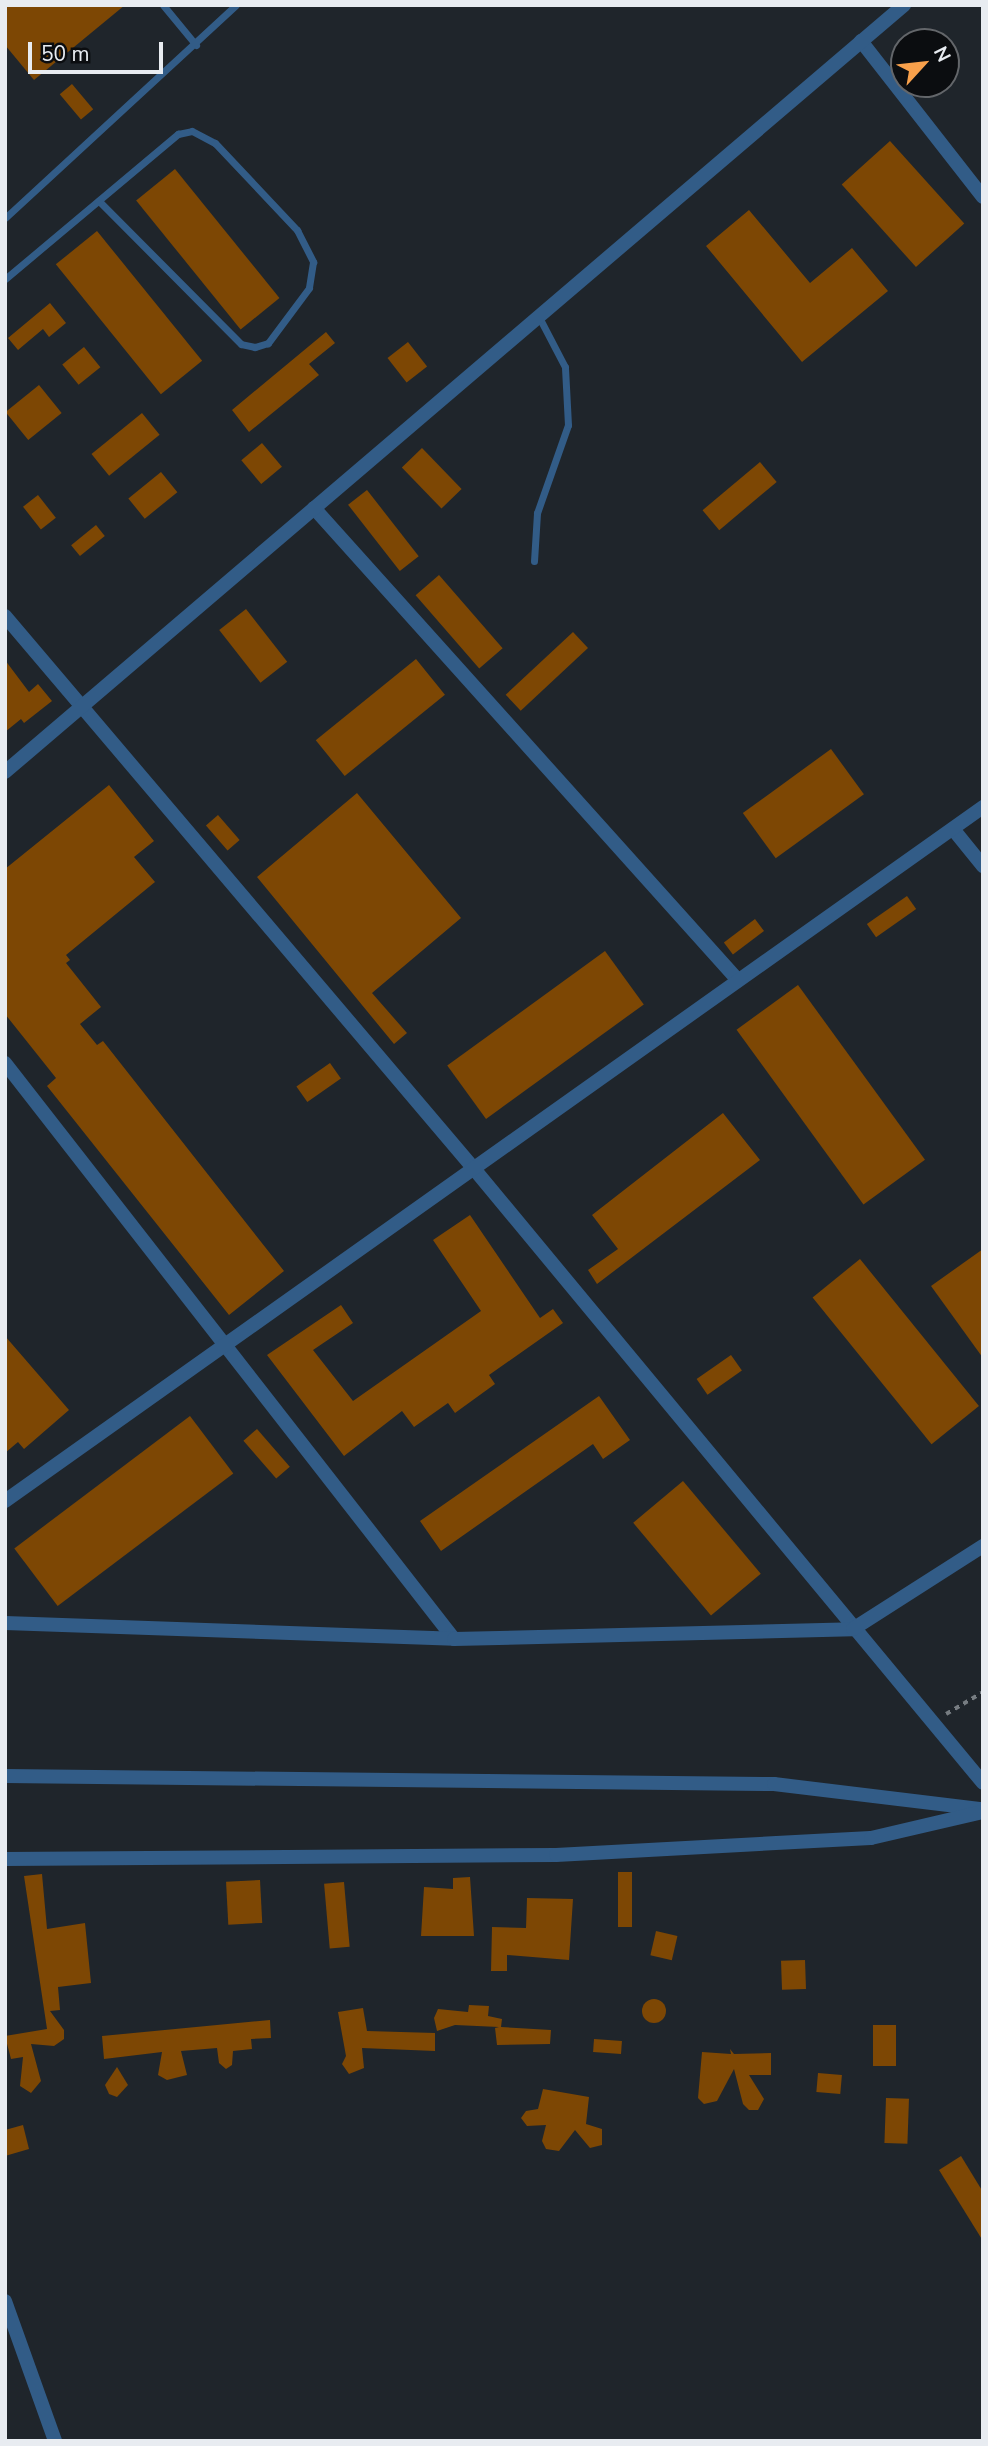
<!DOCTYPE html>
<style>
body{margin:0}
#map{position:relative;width:988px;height:2446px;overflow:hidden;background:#1f252b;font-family:"Nunito Sans",sans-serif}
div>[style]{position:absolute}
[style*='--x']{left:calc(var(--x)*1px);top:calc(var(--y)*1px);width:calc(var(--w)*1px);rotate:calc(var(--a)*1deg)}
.building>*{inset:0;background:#7d4704;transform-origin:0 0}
.round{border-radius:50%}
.path>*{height:3.5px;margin-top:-1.75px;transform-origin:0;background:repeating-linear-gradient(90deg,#767c81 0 5px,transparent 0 10px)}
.lane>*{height:7px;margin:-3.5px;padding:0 3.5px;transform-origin:3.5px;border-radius:3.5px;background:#325c87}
.street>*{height:14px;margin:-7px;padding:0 7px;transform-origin:7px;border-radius:7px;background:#325c87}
span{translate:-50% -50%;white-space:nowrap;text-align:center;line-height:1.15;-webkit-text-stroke:7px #0b0d10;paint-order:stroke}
.frame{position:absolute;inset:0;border:7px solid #e8ecf1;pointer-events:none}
.north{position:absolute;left:890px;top:28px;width:70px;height:70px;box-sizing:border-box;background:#0b0d10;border:2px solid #63666a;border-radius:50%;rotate:63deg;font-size:19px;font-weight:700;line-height:28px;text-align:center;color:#e8ecf1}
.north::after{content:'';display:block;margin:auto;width:24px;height:32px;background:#f8a04b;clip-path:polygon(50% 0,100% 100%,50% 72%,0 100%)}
.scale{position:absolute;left:28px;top:42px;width:135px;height:32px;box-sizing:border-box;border:4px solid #e8ecf1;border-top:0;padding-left:9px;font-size:21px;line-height:24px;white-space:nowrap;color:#e8ecf1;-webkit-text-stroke:5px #0b0d10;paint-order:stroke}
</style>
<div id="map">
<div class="building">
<div style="clip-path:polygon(5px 5px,125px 5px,34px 80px,5px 45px)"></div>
<div style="left:72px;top:84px;width:33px;height:16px;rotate:50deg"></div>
<div style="left:890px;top:141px;width:111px;height:65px;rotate:48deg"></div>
<div style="left:175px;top:169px;width:166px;height:50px;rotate:51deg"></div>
<div style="clip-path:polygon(749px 210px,810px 283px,852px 248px,888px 291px,802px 362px,706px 246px)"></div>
<div style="left:97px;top:231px;width:167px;height:53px;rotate:51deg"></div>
<div style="clip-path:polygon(50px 303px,66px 323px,49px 337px,43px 329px,18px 350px,8px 338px)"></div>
<div style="clip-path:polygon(326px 332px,335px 343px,309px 364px,319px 375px,249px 432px,232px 410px)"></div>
<div style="left:408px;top:342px;width:31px;height:26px;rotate:52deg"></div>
<div style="left:84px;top:347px;width:26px;height:28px;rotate:51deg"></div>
<div style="left:39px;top:385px;width:36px;height:43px;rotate:51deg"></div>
<div style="left:142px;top:413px;width:28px;height:65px;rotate:51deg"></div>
<div style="left:262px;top:443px;width:31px;height:27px;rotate:50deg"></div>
<div style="left:422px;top:448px;width:57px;height:28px;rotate:46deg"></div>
<div style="left:760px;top:462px;width:26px;height:75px;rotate:50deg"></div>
<div style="left:161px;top:472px;width:26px;height:42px;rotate:51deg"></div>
<div style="left:367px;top:490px;width:84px;height:24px;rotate:52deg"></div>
<div style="left:38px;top:495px;width:29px;height:19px;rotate:52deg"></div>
<div style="left:96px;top:525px;width:14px;height:32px;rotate:51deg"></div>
<div style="left:439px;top:575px;width:97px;height:31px;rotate:49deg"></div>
<div style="left:246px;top:609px;width:67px;height:34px;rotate:52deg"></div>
<div style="left:573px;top:632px;width:22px;height:92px;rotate:47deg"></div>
<div style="left:416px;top:659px;width:46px;height:129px;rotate:51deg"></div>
<div style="clip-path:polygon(5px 660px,29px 692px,38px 684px,52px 701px,24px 723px,21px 719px,5px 732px)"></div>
<div style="left:831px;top:749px;width:56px;height:109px;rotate:54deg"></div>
<div style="clip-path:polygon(109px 785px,154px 841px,134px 857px,155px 882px,66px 955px,70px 960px,66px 963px,101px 1007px,80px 1024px,97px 1045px,103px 1041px,284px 1271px,229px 1315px,47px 1086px,56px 1078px,5px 1014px,5px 869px)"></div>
<div style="clip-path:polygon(357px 793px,461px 918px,372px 993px,407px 1033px,394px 1044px,257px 877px)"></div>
<div style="left:218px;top:815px;width:33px;height:16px;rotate:49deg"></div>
<div style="left:907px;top:896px;width:16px;height:49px;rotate:55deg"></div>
<div style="left:755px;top:919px;width:15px;height:39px;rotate:53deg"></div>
<div style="left:605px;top:951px;width:66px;height:195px;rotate:54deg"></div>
<div style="left:798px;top:985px;width:216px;height:76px;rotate:54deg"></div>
<div style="left:330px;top:1063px;width:19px;height:41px;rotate:55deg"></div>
<div style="clip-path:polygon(723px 1113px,760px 1160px,597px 1284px,588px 1270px,618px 1249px,592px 1215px)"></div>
<div style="clip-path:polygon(470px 1215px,540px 1318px,553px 1309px,563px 1323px,489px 1375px,495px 1384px,455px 1413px,448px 1403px,414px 1427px,402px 1411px,344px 1456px,267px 1355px,341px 1305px,353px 1323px,313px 1350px,353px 1401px,481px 1311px,433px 1240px)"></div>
<div style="clip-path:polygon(983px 1249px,983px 1358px,931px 1286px)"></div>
<div style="left:860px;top:1259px;width:189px;height:61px;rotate:51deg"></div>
<div style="clip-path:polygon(5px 1336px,69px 1410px,24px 1449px,18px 1442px,5px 1453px)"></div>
<div style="left:731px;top:1355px;width:19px;height:42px;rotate:55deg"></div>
<div style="clip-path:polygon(599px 1396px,630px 1440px,603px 1459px,593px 1444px,441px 1551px,420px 1521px)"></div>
<div style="left:190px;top:1416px;width:72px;height:220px;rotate:53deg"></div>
<div style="left:257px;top:1429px;width:50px;height:18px;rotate:49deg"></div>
<div style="left:683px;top:1481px;width:121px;height:65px;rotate:50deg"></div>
<div style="left:618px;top:1872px;width:14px;height:55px"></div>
<div style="clip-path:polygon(42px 1874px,47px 1929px,85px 1923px,91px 1983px,58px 1987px,60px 2010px,50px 2011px,64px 2030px,64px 2039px,54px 2046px,31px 2044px,41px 2081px,31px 2093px,20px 2086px,23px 2057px,11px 2059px,5px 2036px,47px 2029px,24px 1876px)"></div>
<div style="clip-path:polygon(470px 1877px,474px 1936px,421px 1936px,424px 1887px,453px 1889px,453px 1878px)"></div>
<div style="left:260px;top:1880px;width:43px;height:34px;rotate:87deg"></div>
<div style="left:344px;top:1882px;width:65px;height:20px;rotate:85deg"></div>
<div style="clip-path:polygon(527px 1898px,573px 1899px,569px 1960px,507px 1955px,507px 1971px,491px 1971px,492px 1927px,526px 1928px)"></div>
<div style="left:656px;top:1931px;width:22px;height:25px;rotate:13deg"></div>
<div style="left:805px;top:1960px;width:29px;height:24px;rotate:88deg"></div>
<div class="round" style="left:642px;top:1999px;width:24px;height:24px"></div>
<div style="clip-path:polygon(469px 2005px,489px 2006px,488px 2016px,502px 2019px,501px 2027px,551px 2030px,550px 2044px,497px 2045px,495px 2028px,499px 2027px,455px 2025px,437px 2031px,434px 2018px,438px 2009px,468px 2012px)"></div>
<div style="clip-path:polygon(363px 2008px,367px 2031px,435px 2033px,435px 2051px,362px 2048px,364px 2068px,349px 2074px,342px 2064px,346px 2056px,338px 2012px)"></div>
<div style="clip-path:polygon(270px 2020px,271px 2038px,251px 2039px,252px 2049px,233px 2051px,232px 2065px,226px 2069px,219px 2063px,217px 2048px,181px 2051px,187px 2075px,167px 2080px,158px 2075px,162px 2052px,104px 2059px,102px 2036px)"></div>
<div style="left:873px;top:2025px;width:23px;height:41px"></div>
<div style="left:594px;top:2039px;width:28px;height:13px;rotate:4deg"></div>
<div style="clip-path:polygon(730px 2049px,734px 2054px,771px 2053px,771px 2075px,749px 2075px,764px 2099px,758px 2110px,749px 2110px,743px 2104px,734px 2069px,717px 2101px,704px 2104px,698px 2098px,702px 2052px,731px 2054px)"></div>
<div style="clip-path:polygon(117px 2067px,128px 2085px,117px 2097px,109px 2094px,105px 2085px)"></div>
<div style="left:818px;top:2073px;width:24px;height:19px;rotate:5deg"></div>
<div style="clip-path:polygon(543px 2089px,589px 2097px,586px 2124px,602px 2129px,602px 2145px,590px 2148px,575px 2130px,559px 2151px,546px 2149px,542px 2141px,546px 2125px,527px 2126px,521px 2118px,526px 2111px,538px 2109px)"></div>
<div style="left:886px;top:2098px;width:23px;height:45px;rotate:2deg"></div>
<div style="clip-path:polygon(23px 2125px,29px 2149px,5px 2156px,5px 2130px)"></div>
<div style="clip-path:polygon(961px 2156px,983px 2192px,983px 2241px,939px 2170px)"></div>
</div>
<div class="path">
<div style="--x:946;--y:1714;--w:43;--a:-30.7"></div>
</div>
<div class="lane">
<div style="--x:163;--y:5;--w:52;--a:50.5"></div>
<div style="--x:5;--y:218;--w:314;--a:-42.7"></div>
<div style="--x:5;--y:279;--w:226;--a:-40"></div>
<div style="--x:178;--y:134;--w:14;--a:-12"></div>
<div style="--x:192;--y:131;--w:26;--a:28"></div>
<div style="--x:215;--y:143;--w:120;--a:46.7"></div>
<div style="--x:297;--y:230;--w:36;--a:63"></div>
<div style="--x:313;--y:262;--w:26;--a:99"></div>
<div style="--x:309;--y:288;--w:69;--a:126.7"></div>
<div style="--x:268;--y:343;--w:14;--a:163"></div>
<div style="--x:255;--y:347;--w:14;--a:-168"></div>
<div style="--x:241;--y:344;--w:202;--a:-134.8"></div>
<div style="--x:534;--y:561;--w:48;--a:-86.4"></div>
<div style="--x:537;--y:513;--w:93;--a:-70.6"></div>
<div style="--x:568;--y:425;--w:58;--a:-93"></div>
<div style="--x:565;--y:367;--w:56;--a:-117.5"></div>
</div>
<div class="street">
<div style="--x:861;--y:41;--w:198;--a:52"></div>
<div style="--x:314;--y:508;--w:632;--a:48.08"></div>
<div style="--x:5;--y:616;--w:727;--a:49.69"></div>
<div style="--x:475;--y:1170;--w:796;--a:50.35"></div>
<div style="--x:5;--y:772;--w:1182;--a:-40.47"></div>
<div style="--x:953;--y:829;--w:48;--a:51"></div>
<div style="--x:5;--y:1063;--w:730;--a:52.06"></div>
<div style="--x:5;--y:1501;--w:1199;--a:-35.36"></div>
<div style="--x:5;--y:1623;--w:449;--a:2"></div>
<div style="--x:454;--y:1639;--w:399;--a:-1.4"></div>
<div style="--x:853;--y:1629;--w:154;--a:-32.6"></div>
<div style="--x:5;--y:1776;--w:769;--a:0.6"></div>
<div style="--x:774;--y:1784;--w:209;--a:6.9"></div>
<div style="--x:5;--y:1859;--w:551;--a:-0.42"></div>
<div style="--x:556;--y:1855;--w:315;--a:-3.1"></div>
<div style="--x:871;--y:1838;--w:115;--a:-13.1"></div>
<div style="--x:5;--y:2301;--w:149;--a:70.3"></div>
</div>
<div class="frame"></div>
<div class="north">N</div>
<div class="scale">50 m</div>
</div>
